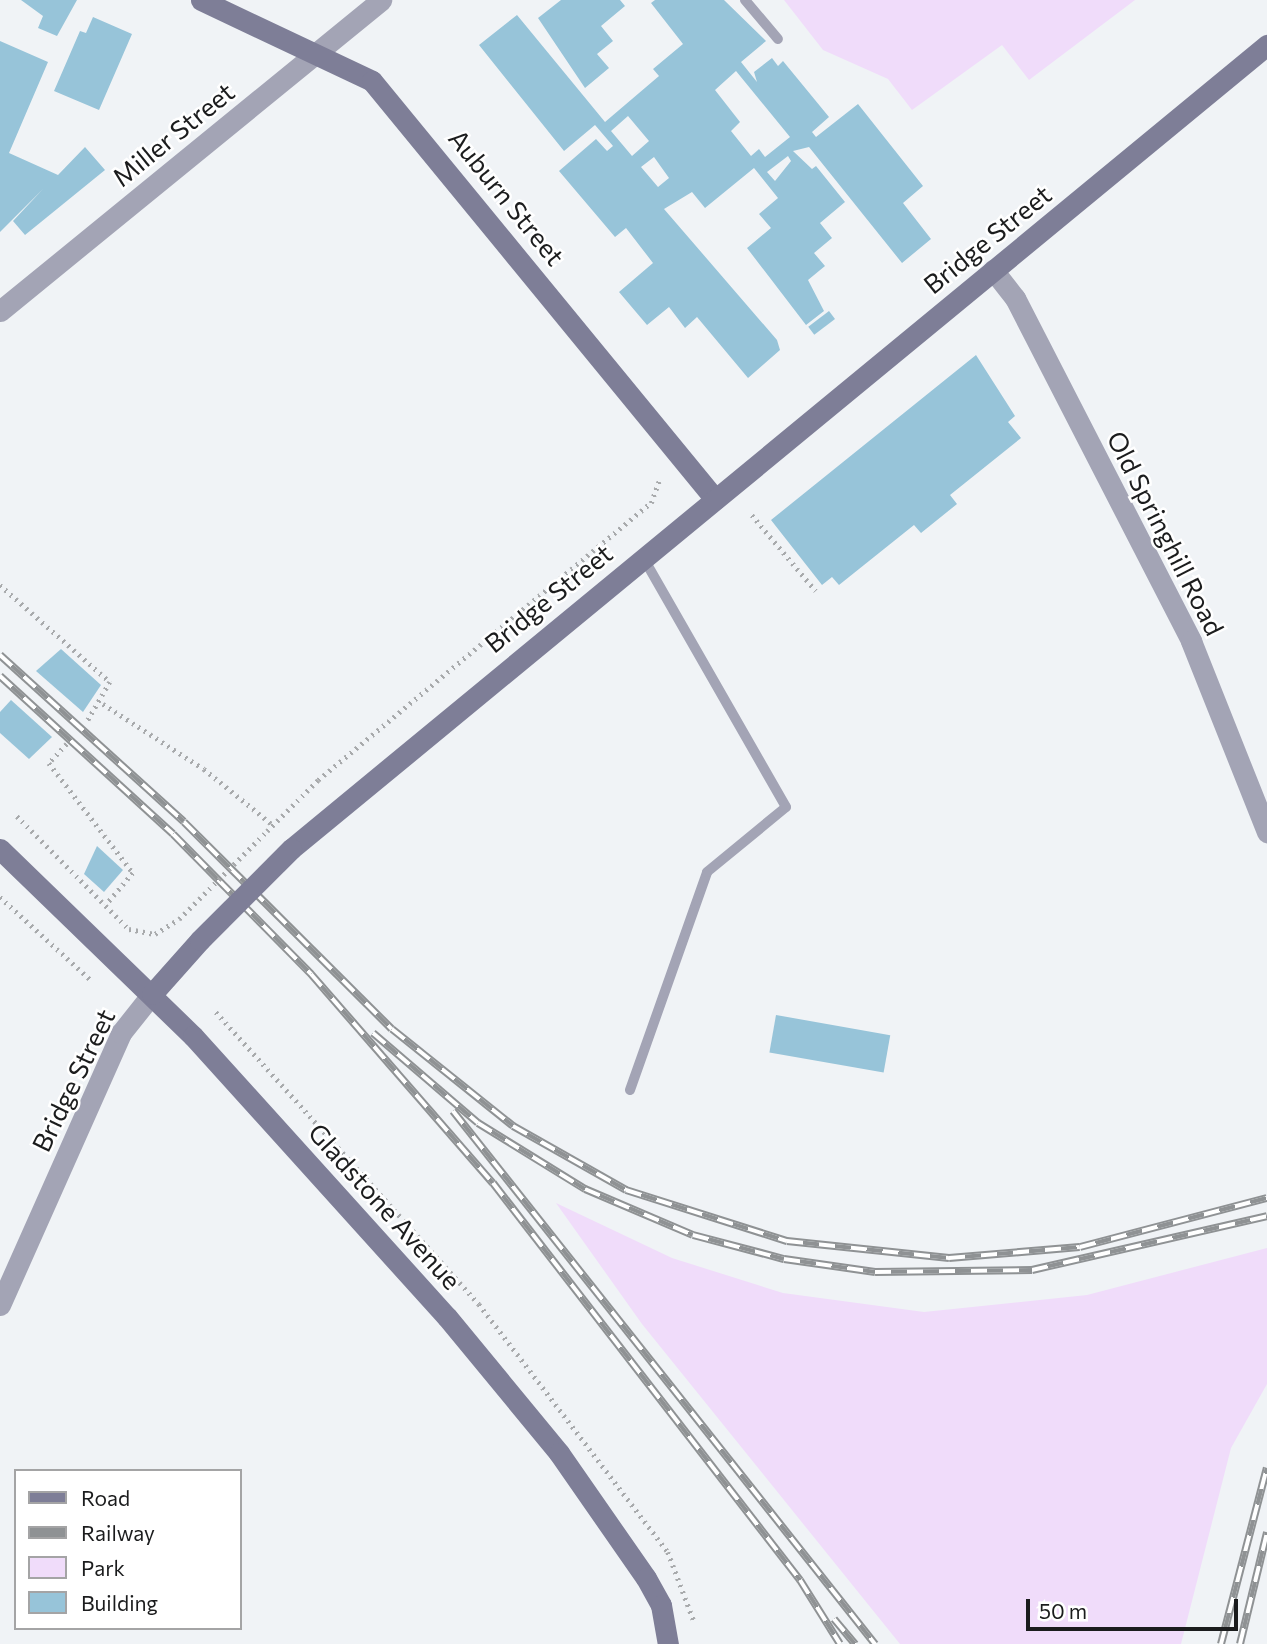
<!DOCTYPE html>
<style>
body{margin:0}
#map{position:relative;width:1267px;height:1644px;overflow:hidden;background:#f0f3f6;font-family:Commissioner,sans-serif}
div>[style]{position:absolute}
[style*='--x']{left:calc(var(--x)*1px);top:calc(var(--y)*1px);width:calc(var(--w)*1px);rotate:calc(var(--a)*1deg)}
.green>*{inset:0;background:#f0dcfa}
.building>*{inset:0;background:#97c4d9;transform-origin:0 0}
.path>*{height:4.5px;margin-top:-2.25px;transform-origin:0;background:repeating-linear-gradient(90deg,#a8aaac 0 2px,transparent 0 7px)}
.lane>*{height:10px;margin:-5px;padding:0 5px;transform-origin:5px;border-radius:5px;background:#a3a4b5}
.street>*{height:21px;margin:-10.5px;padding:0 10.5px;transform-origin:10.5px;border-radius:10.5px;background:#a3a4b5}
.secondary>*{height:21px;margin:-10.5px;padding:0 10.5px;transform-origin:10.5px;border-radius:10.5px;background:#7e7e97}
.rail>*{height:8px;margin-top:-4px;transform-origin:0;background:repeating-linear-gradient(90deg,#fff 0 16px,#8f9294 0 32px);box-sizing:border-box;border-block:2px solid #8f9294}
.path-bridge>*{height:4.5px;margin-top:-2.25px;transform-origin:0;background:repeating-linear-gradient(90deg,#a8aaac 0 2px,transparent 0 7px)}
.secondary-bridge>*{height:21px;margin:-10.5px;padding:0 10.5px;transform-origin:10.5px;border-radius:10.5px;background:#7e7e97}
span{translate:-50% -50%;white-space:nowrap;text-align:center;line-height:1.15;-webkit-text-stroke:5px #fff;paint-order:stroke}
.street-label{font-size:26px;color:#1b1c1d}
.legend{position:absolute;left:14px;top:1469px;width:228px;height:161px;box-sizing:border-box;background:#fff;border:2px solid #a4a4a5;margin:0;padding:9px 12px;list-style:none;font-size:21px;color:#1b1c1d}
.legend li{display:flex;align-items:center;gap:14px;height:35px}
.legend b{width:35px;border:2px solid #a4a4a5}
.scale{position:absolute;left:1026px;top:1599px;width:212px;height:32px;box-sizing:border-box;border:4px solid #1b1c1d;border-top:0;padding-left:9px;font-size:21px;line-height:24px;white-space:nowrap;color:#1b1c1d;-webkit-text-stroke:5px #fff;paint-order:stroke}
</style>
<div id="map">
<div class="green">
<div style="clip-path:polygon(784px 0,1135px 0,1029px 80px,1002px 45px,912px 110px,888px 79px,823px 50px)"></div>
<div style="clip-path:polygon(556px 1203px,672px 1258px,783px 1293px,924px 1312px,1087px 1295px,1267px 1248px,1267px 1384px,1231px 1448px,1181px 1644px,900px 1644px,642px 1324px)"></div>
</div>
<div class="building">
<div style="clip-path:polygon(21px 0,77px 0,57px 36px,38px 28px,43px 16px)"></div>
<div style="clip-path:polygon(561px 0,620px 0,625px 6px,601px 26px,613px 41px,597px 54px,609px 68px,585px 88px,538px 18px)"></div>
<div style="clip-path:polygon(evenodd,655px 0,724px 0,766px 41px,741px 62px,757px 82px,754px 72px,772px 58px,778px 66px,783px 61px,829px 117px,812px 132px,816px 137px,858px 104px,923px 186px,903px 203px,931px 239px,902px 263px,809px 147px,793px 151px,812px 169px,816px 166px,845px 202px,820px 223px,832px 238px,814px 253px,825px 266px,808px 280px,824px 311px,806px 325px,747px 248px,771px 228px,759px 214px,778px 198px,754px 168px,705px 208px,692px 192px,664px 209px,777px 340px,780px 350px,748px 378px,697px 317px,685px 328px,669px 307px,647px 325px,619px 292px,653px 263px,626px 228px,615px 237px,559px 171px,596px 139px,607px 151px,613px 146px,595px 125px,564px 151px,479px 45px,517px 15px,605px 122px,659px 76px,653px 69px,683px 44px,651px 3px,655px 0,736px 71px,790px 137px,765px 157px,759px 149px,751px 156px,731px 131px,740px 122px,715px 90px,736px 71px,655px 0,628px 116px,649px 141px,632px 156px,611px 131px,628px 116px,655px 0,788px 156px,791px 161px,775px 181px,767px 172px,788px 156px,655px 0,654px 157px,669px 178px,658px 187px,641px 167px,654px 157px)"></div>
<div style="clip-path:polygon(93px 17px,132px 34px,99px 110px,54px 91px,80px 31px,86px 33px)"></div>
<div style="clip-path:polygon(0 41px,48px 62px,9px 153px,58px 175px,85px 147px,105px 170px,25px 235px,13px 221px,43px 189px,0 232px)"></div>
<div style="left:829px;top:311px;width:10px;height:26px;rotate:53deg"></div>
<div style="clip-path:polygon(976px 355px,1015px 416px,1008px 422px,1021px 438px,950px 495px,957px 504px,921px 533px,914px 525px,839px 585px,832px 577px,822px 585px,771px 520px)"></div>
<div style="clip-path:polygon(61px 649px,101px 685px,83px 712px,36px 671px)"></div>
<div style="clip-path:polygon(11px 700px,52px 737px,29px 759px,0 733px,0 712px)"></div>
<div style="clip-path:polygon(97px 846px,123px 870px,104px 892px,84px 874px)"></div>
<div style="left:776px;top:1015px;width:116px;height:38px;rotate:10deg"></div>
</div>
<div class="path">
<div style="--x:752;--y:515;--w:99;--a:49.9"></div>
<div style="--x:0;--y:585;--w:147;--a:41.4"></div>
<div style="--x:110;--y:682;--w:46;--a:119.9"></div>
<div style="--x:103;--y:704;--w:120;--a:32.8"></div>
<div style="--x:204;--y:769;--w:89;--a:39.1"></div>
<div style="--x:67;--y:744;--w:26;--a:133"></div>
<div style="--x:49;--y:763;--w:138;--a:52.6"></div>
<div style="--x:133;--y:873;--w:42;--a:130.2"></div>
<div style="--x:17;--y:816;--w:159;--a:45.3"></div>
<div style="--x:129;--y:929;--w:26;--a:11"></div>
<div style="--x:155;--y:934;--w:28;--a:-32"></div>
<div style="--x:267;--y:831;--w:72;--a:-45"></div>
<div style="--x:318;--y:780;--w:433;--a:-39.8"></div>
<div style="--x:651;--y:503;--w:23;--a:-70"></div>
<div style="--x:0;--y:897;--w:125;--a:42.4"></div>
<div style="--x:216;--y:1012;--w:393;--a:48"></div>
<div style="--x:479;--y:1304;--w:312;--a:52.7"></div>
<div style="--x:668;--y:1552;--w:74;--a:69.4"></div>
</div>
<div class="lane">
<div style="--x:745;--y:0;--w:51;--a:49.8"></div>
<div style="--x:630;--y:1090;--w:231;--a:-70.5"></div>
<div style="--x:707;--y:872;--w:102;--a:-39.4"></div>
<div style="--x:786;--y:807;--w:288;--a:-119.8"></div>
</div>
<div class="street">
<div style="--x:993;--y:270;--w:36;--a:52"></div>
<div style="--x:1015;--y:298;--w:386;--a:62.8"></div>
<div style="--x:1191;--y:641;--w:206;--a:68.3"></div>
<div style="--x:0;--y:311;--w:492;--a:-39.2"></div>
<div style="--x:0;--y:1305;--w:298;--a:-66"></div>
<div style="--x:121;--y:1033;--w:50;--a:-51.5"></div>
</div>
<div class="secondary">
<div style="--x:201;--y:0;--w:189;--a:25.3"></div>
<div style="--x:372;--y:81;--w:541;--a:50.63"></div>
<div style="--x:0;--y:849;--w:269;--a:44.1"></div>
<div style="--x:193;--y:1036;--w:379;--a:47.9"></div>
<div style="--x:447;--y:1317;--w:176;--a:50.5"></div>
<div style="--x:559;--y:1453;--w:152;--a:55.2"></div>
<div style="--x:646;--y:1578;--w:31;--a:61"></div>
<div style="--x:661;--y:1605;--w:40;--a:80"></div>
<div style="--x:291;--y:849;--w:1265;--a:-39.48"></div>
<div style="--x:152;--y:994;--w:72;--a:-48.4"></div>
</div>
<div class="rail">
<div style="--x:0;--y:655;--w:248;--a:42.2"></div>
<div style="--x:184;--y:822;--w:293;--a:44.9"></div>
<div style="--x:392;--y:1029;--w:155;--a:38.7"></div>
<div style="--x:513;--y:1126;--w:130;--a:29.5"></div>
<div style="--x:626;--y:1190;--w:169;--a:17.6"></div>
<div style="--x:787;--y:1241;--w:163;--a:6"></div>
<div style="--x:949;--y:1258;--w:131;--a:-4.8"></div>
<div style="--x:1080;--y:1247;--w:193;--a:-14.7"></div>
<div style="--x:0;--y:676;--w:234;--a:42.4"></div>
<div style="--x:173;--y:834;--w:197;--a:45.4"></div>
<div style="--x:311;--y:974;--w:277;--a:49"></div>
<div style="--x:493;--y:1183;--w:502;--a:52.29"></div>
<div style="--x:800;--y:1580;--w:75;--a:58"></div>
<div style="--x:373;--y:1033;--w:138;--a:40.6"></div>
<div style="--x:478;--y:1123;--w:126;--a:31.7"></div>
<div style="--x:585;--y:1189;--w:117;--a:23.1"></div>
<div style="--x:693;--y:1235;--w:94;--a:14.8"></div>
<div style="--x:784;--y:1259;--w:92;--a:8.1"></div>
<div style="--x:875;--y:1272;--w:157;--a:-0.7"></div>
<div style="--x:1032;--y:1270;--w:241;--a:-12.9"></div>
<div style="--x:453;--y:1111;--w:680;--a:51.63"></div>
<div style="--x:834;--y:1619;--w:33;--a:50"></div>
<div style="--x:1221;--y:1644;--w:182;--a:-75.4"></div>
<div style="--x:1240;--y:1644;--w:115;--a:-76.4"></div>
</div>
<div class="path-bridge">
<div style="--x:179;--y:919;--w:124;--a:-45"></div>
</div>
<div class="secondary-bridge">
<div style="--x:200;--y:940;--w:129;--a:-45"></div>
</div>
<div class="street-label">
<span style="left:173px;top:134px;rotate:-39deg">Miller Street</span>
<span style="left:507px;top:197px;rotate:51deg">Auburn Street</span>
<span style="left:987px;top:239px;rotate:-39deg">Bridge Street</span>
<span style="left:1166px;top:533px;rotate:63deg">Old Springhill Road</span>
<span style="left:548px;top:598px;rotate:-39deg">Bridge Street</span>
<span style="left:73px;top:1080px;rotate:-64deg">Bridge Street</span>
<span style="left:385px;top:1206px;rotate:48deg">Gladstone Avenue</span>
</div>
<ul class="legend">
<li><b style="height:9px;background:#7e7e97"></b>Road</li>
<li><b style="height:9px;background:#8f9294"></b>Railway</li>
<li><b style="height:19px;background:#f0dcfa"></b>Park</li>
<li><b style="height:19px;background:#97c4d9"></b>Building</li>
</ul>
<div class="scale">50 m</div>
</div>
